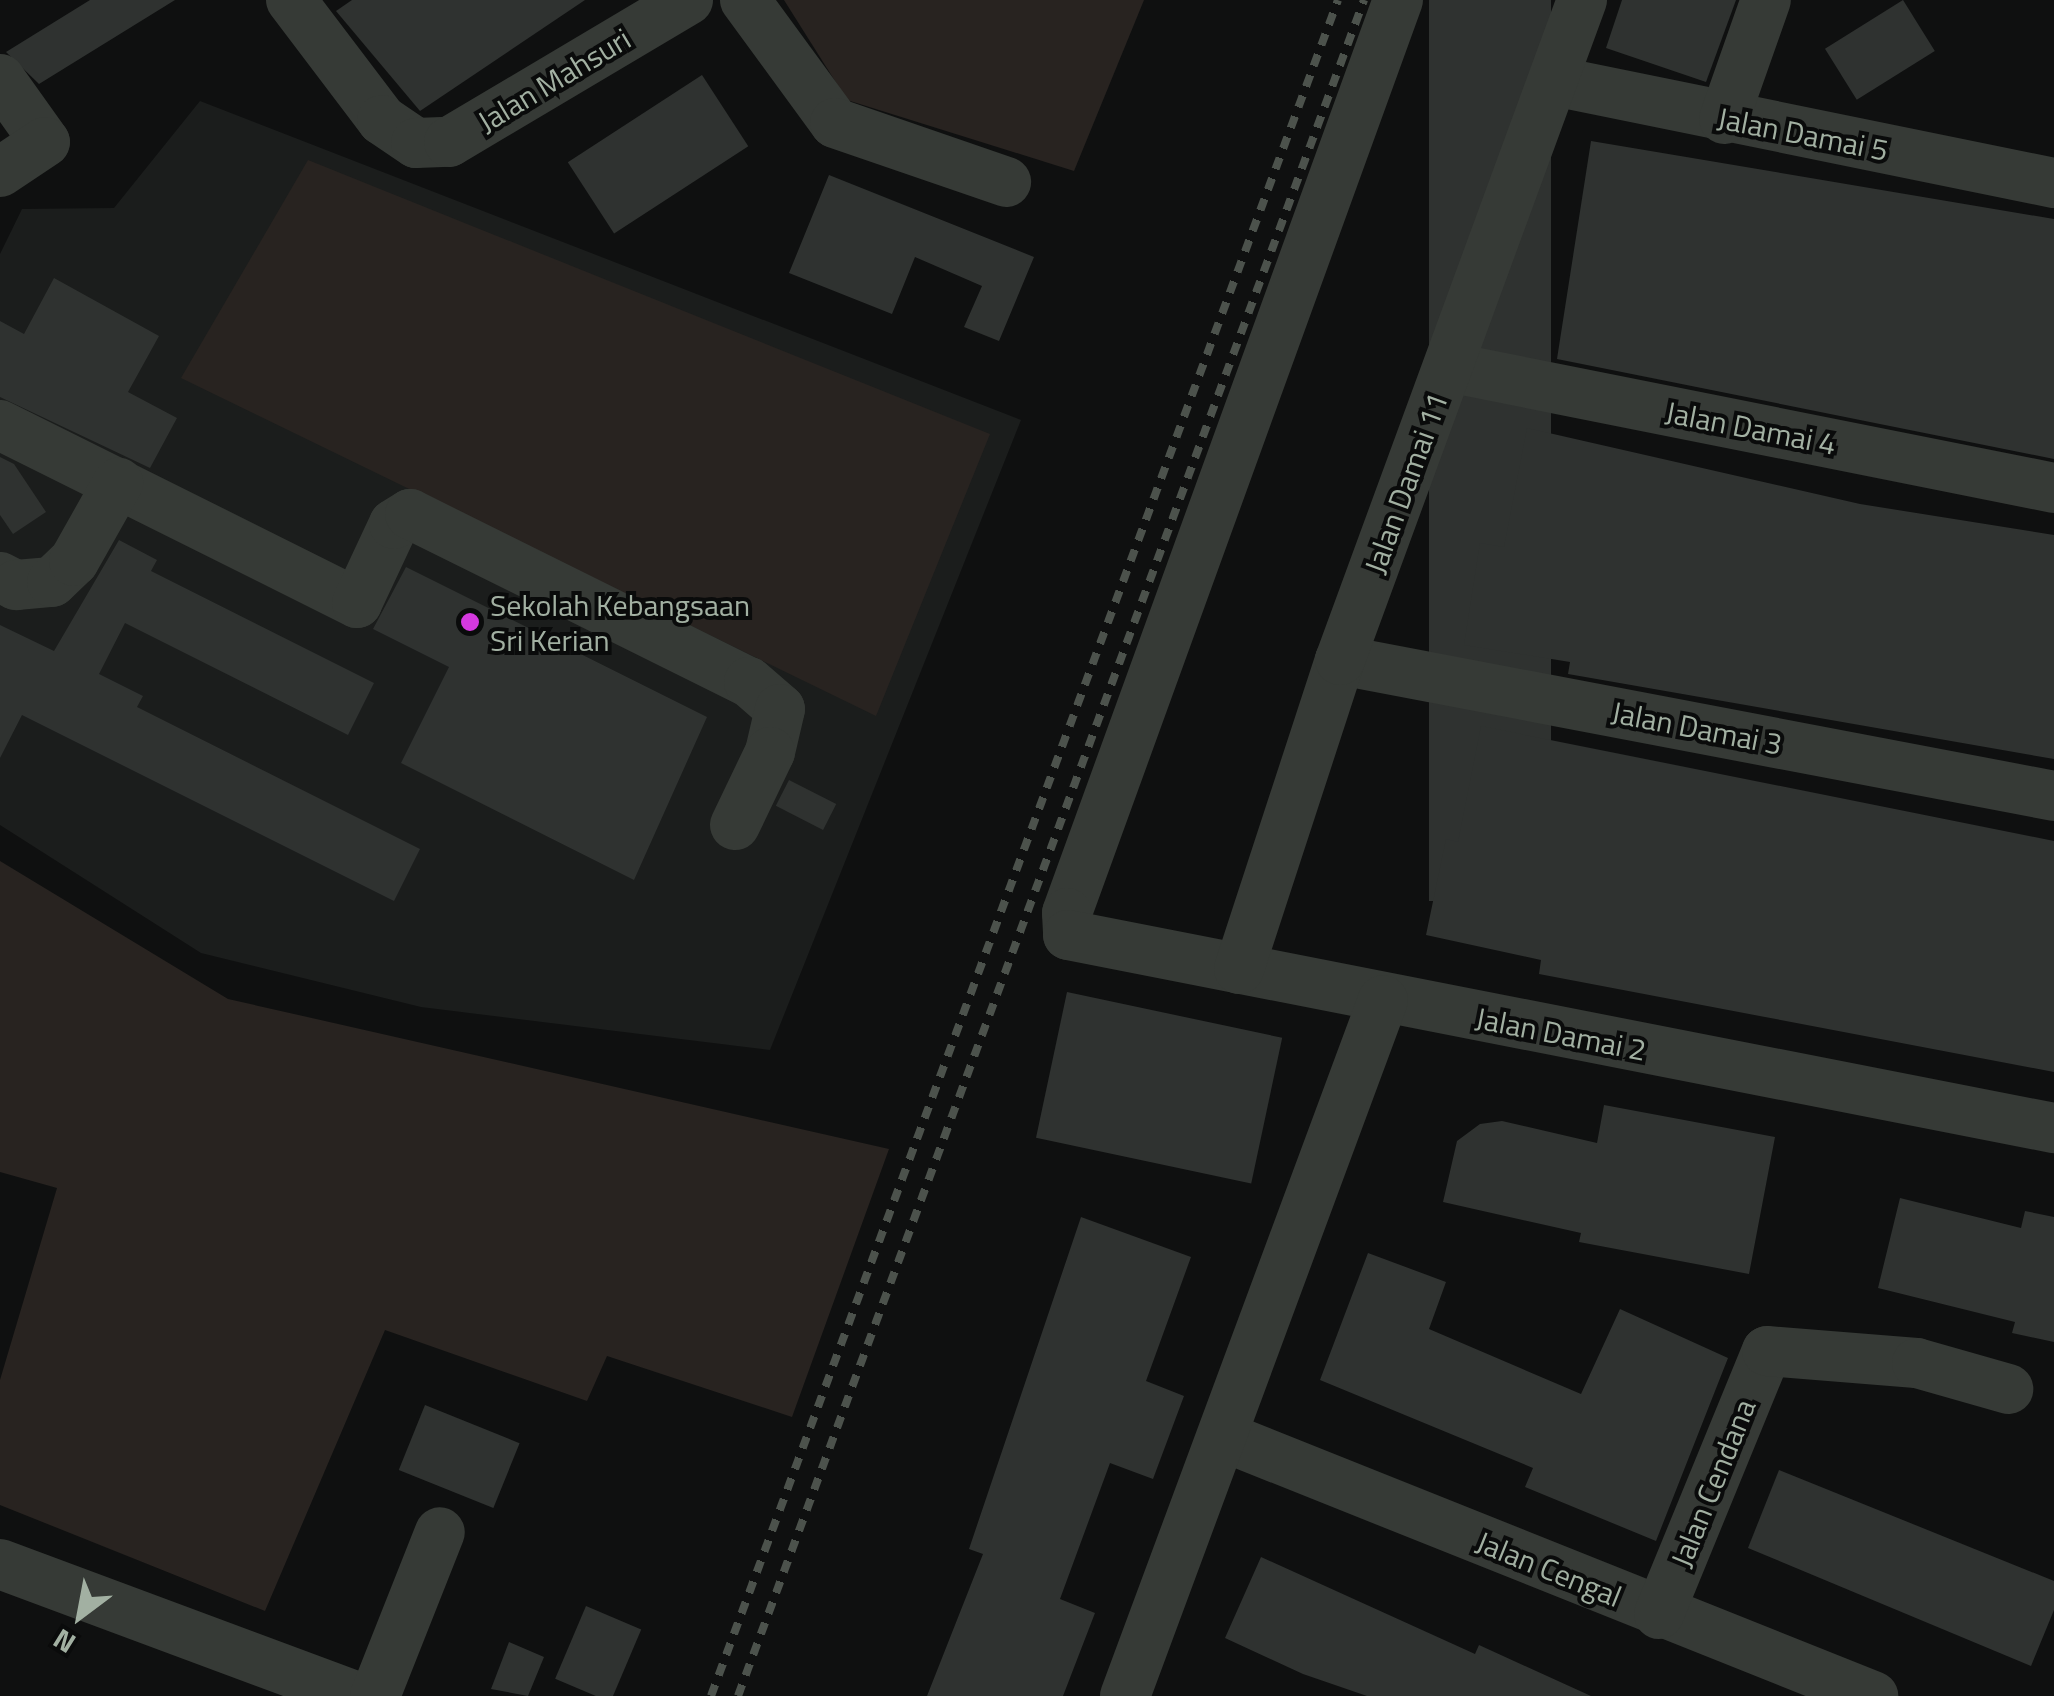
<!DOCTYPE html>
<style>
body{margin:0}
#map{position:relative;width:2054px;height:1696px;overflow:hidden;background:#0f1010;font-family:"Titillium Web",sans-serif}
div>[style]{position:absolute}
[style*='--x']{left:calc(var(--x)*1px);top:calc(var(--y)*1px);width:calc(var(--w)*1px);rotate:calc(var(--a)*1deg)}
.built>*{inset:0;background:#1b1d1c}
.green>*{inset:0;background:#282320}
.building>*{inset:0;background:#2f3230;transform-origin:0 0}
.minor>*{height:50px;margin:-25px;padding:0 25px;transform-origin:25px;border-radius:25px;background:#363a36}
.rail>*{height:8px;margin-top:-4px;transform-origin:0;background:repeating-linear-gradient(90deg,#4c524c 0 12px,transparent 0 22px)}
.dots>*{width:28px;height:28px;translate:-50% -50%;box-sizing:border-box;border:5px solid #0a0b0b;border-radius:50%}
span{translate:-50% -50%;white-space:nowrap;text-align:center;line-height:1.15;-webkit-text-stroke:8px #0a0b0b;paint-order:stroke}
.street-label{font-size:30px;color:#a2b0a2}
.poi-label{font-size:30px;color:#a2b0a2}
.left{translate:0 -50%;text-align:left}
.north{position:absolute;left:30px;top:1566px;width:100px;height:100px;-webkit-text-stroke:8px #0a0b0b;paint-order:stroke;rotate:212deg;font-size:28px;font-weight:700;line-height:40px;text-align:center;color:#a2b0a2}
.north::after{content:'';display:block;margin:auto;width:35px;height:45px;background:#a2b0a2;clip-path:polygon(50% 0,100% 100%,50% 72%,0 100%)}
</style>
<div id="map">
<div class="built">
<div style="clip-path:polygon(200px 101px,1021px 420px,770px 1050px,421px 1007px,201px 953px,0 825px,0 254px,22px 209px,114px 208px)"></div>
</div>
<div class="green">
<div style="clip-path:polygon(784px 0,1144px 0,1074px 171px,847px 100px)"></div>
<div style="clip-path:polygon(308px 160px,990px 434px,876px 716px,181px 378px)"></div>
<div style="clip-path:polygon(0 861px,228px 999px,889px 1149px,792px 1417px,607px 1356px,587px 1401px,385px 1330px,265px 1611px,0 1505px,0 1380px,57px 1188px,0 1172px)"></div>
</div>
<div class="building">
<div style="clip-path:polygon(90px 0,175px 0,39px 84px,6px 52px)"></div>
<div style="clip-path:polygon(352px 0,585px 0,420px 111px,336px 11px)"></div>
<div style="left:1429px;top:0;width:122px;height:901px"></div>
<div style="clip-path:polygon(1622px 0,1736px 0,1706px 82px,1606px 48px)"></div>
<div style="left:1903px;top:0;width:60px;height:92px;rotate:58deg"></div>
<div style="left:702px;top:75px;width:85px;height:160px;rotate:57deg"></div>
<div style="clip-path:polygon(1591px 141px,2054px 219px,2054px 459px,1557px 359px)"></div>
<div style="clip-path:polygon(829px 175px,1034px 257px,999px 341px,964px 327px,982px 286px,915px 257px,892px 314px,789px 273px)"></div>
<div style="clip-path:polygon(54px 278px,159px 336px,128px 392px,177px 418px,150px 468px,0 397px,0 321px,24px 334px)"></div>
<div style="clip-path:polygon(1527px 428px,1860px 504px,2054px 535px,2054px 759px,1568px 674px,1570px 662px,1464px 645px,1480px 543px,1504px 547px)"></div>
<div style="clip-path:polygon(0 457px,14px 464px,46px 512px,13px 534px,0 515px)"></div>
<div style="clip-path:polygon(119px 540px,157px 560px,151px 571px,374px 683px,348px 735px,125px 623px,99px 674px,143px 696px,137px 707px,420px 849px,394px 901px,22px 715px,0 758px,0 625px,54px 651px)"></div>
<div style="clip-path:polygon(406px 567px,707px 717px,634px 880px,401px 763px,449px 667px,373px 629px)"></div>
<div style="clip-path:polygon(1481px 726px,2054px 841px,2054px 1072px,1539px 974px,1541px 960px,1426px 935px,1446px 839px,1458px 842px)"></div>
<div style="left:789px;top:780px;width:53px;height:29px;rotate:27deg"></div>
<div style="left:1067px;top:992px;width:220px;height:149px;rotate:12deg"></div>
<div style="clip-path:polygon(1604px 1105px,1775px 1137px,1749px 1274px,1579px 1242px,1581px 1233px,1443px 1202px,1457px 1141px,1480px 1124px,1502px 1121px,1597px 1143px)"></div>
<div style="clip-path:polygon(1900px 1198px,2021px 1228px,2025px 1211px,2054px 1217px,2054px 1342px,2012px 1333px,2015px 1322px,1878px 1288px)"></div>
<div style="clip-path:polygon(1081px 1217px,1191px 1257px,1146px 1381px,1184px 1396px,1153px 1479px,1110px 1463px,1060px 1599px,1095px 1613px,1063px 1696px,927px 1696px,983px 1554px,969px 1549px)"></div>
<div style="clip-path:polygon(1368px 1253px,1446px 1282px,1429px 1329px,1581px 1394px,1620px 1309px,1728px 1358px,1656px 1541px,1525px 1487px,1533px 1468px,1320px 1380px)"></div>
<div style="left:425px;top:1405px;width:102px;height:70px;rotate:22deg"></div>
<div style="clip-path:polygon(1779px 1470px,2054px 1581px,2054px 1610px,2031px 1666px,1748px 1548px)"></div>
<div style="clip-path:polygon(1261px 1557px,1475px 1654px,1479px 1645px,1591px 1696px,1367px 1696px,1303px 1674px,1225px 1638px)"></div>
<div style="left:586px;top:1606px;width:60px;height:79px;rotate:23deg"></div>
<div style="clip-path:polygon(509px 1642px,544px 1657px,528px 1696px,491px 1689px)"></div>
</div>
<div class="minor">
<div style="--x:291;--y:0;--w:151;--a:52.8"></div>
<div style="--x:382;--y:120;--w:41;--a:34.1"></div>
<div style="--x:416;--y:143;--w:33;--a:-2"></div>
<div style="--x:449;--y:142;--w:278;--a:-30.7"></div>
<div style="--x:745;--y:0;--w:152;--a:53.8"></div>
<div style="--x:835;--y:123;--w:181;--a:19"></div>
<div style="--x:1398;--y:0;--w:971;--a:109.93"></div>
<div style="--x:1067;--y:913;--w:22;--a:87"></div>
<div style="--x:1068;--y:935;--w:1005;--a:11.08"></div>
<div style="--x:0;--y:79;--w:77;--a:54.5"></div>
<div style="--x:45;--y:142;--w:54;--a:146.3"></div>
<div style="--x:1554;--y:81;--w:510;--a:11.53"></div>
<div style="--x:1724;--y:119;--w:126;--a:-70.6"></div>
<div style="--x:1448;--y:367;--w:618;--a:11.29"></div>
<div style="--x:0;--y:425;--w:399;--a:26.5"></div>
<div style="--x:357;--y:603;--w:87;--a:-64.9"></div>
<div style="--x:394;--y:524;--w:19;--a:-32"></div>
<div style="--x:410;--y:514;--w:378;--a:26.4"></div>
<div style="--x:749;--y:682;--w:41;--a:41.1"></div>
<div style="--x:780;--y:709;--w:44;--a:103.1"></div>
<div style="--x:770;--y:752;--w:81;--a:115.6"></div>
<div style="--x:0;--y:577;--w:18;--a:27"></div>
<div style="--x:16;--y:585;--w:36;--a:-5"></div>
<div style="--x:52;--y:582;--w:30;--a:-44"></div>
<div style="--x:74;--y:561;--w:90;--a:-60.6"></div>
<div style="--x:1340;--y:660;--w:727;--a:10.78"></div>
<div style="--x:1239;--y:969;--w:325;--a:-71.9"></div>
<div style="--x:1340;--y:660;--w:703;--a:-69.86"></div>
<div style="--x:1227;--y:1438;--w:696;--a:21.77"></div>
<div style="--x:0;--y:1564;--w:378;--a:20.4"></div>
<div style="--x:1659;--y:1614;--w:284;--a:-67.7"></div>
<div style="--x:1767;--y:1351;--w:150;--a:4.6"></div>
<div style="--x:1917;--y:1363;--w:95;--a:15.9"></div>
<div style="--x:375;--y:1696;--w:176;--a:-68.4"></div>
<div style="--x:1125;--y:1696;--w:742;--a:-69.66"></div>
</div>
<div class="rail">
<div style="--x:711;--y:1696;--w:1808;--a:-69.71"></div>
<div style="--x:738;--y:1696;--w:1808;--a:-69.74"></div>
</div>
<div class="dots">
<div style="left:470px;top:622px;background:#d539df"></div>
</div>
<div class="street-label">
<span style="left:554px;top:80px;rotate:-31deg">Jalan Mahsuri</span>
<span style="left:1803px;top:134px;rotate:11deg">Jalan Damai 5</span>
<span style="left:1751px;top:428px;rotate:11deg">Jalan Damai 4</span>
<span style="left:1406px;top:483px;rotate:-70deg">Jalan Damai 11</span>
<span style="left:1697px;top:728px;rotate:11deg">Jalan Damai 3</span>
<span style="left:1561px;top:1034px;rotate:11deg">Jalan Damai 2</span>
<span style="left:1713px;top:1483px;rotate:-68deg">Jalan Cendana</span>
<span style="left:1549px;top:1569px;rotate:22deg">Jalan Cengal</span>
</div>
<div class="poi-label">
<span class="left" style="left:490px;top:622px">Sekolah Kebangsaan<br>Sri Kerian</span>
</div>
<div class="north">N</div>
</div>
